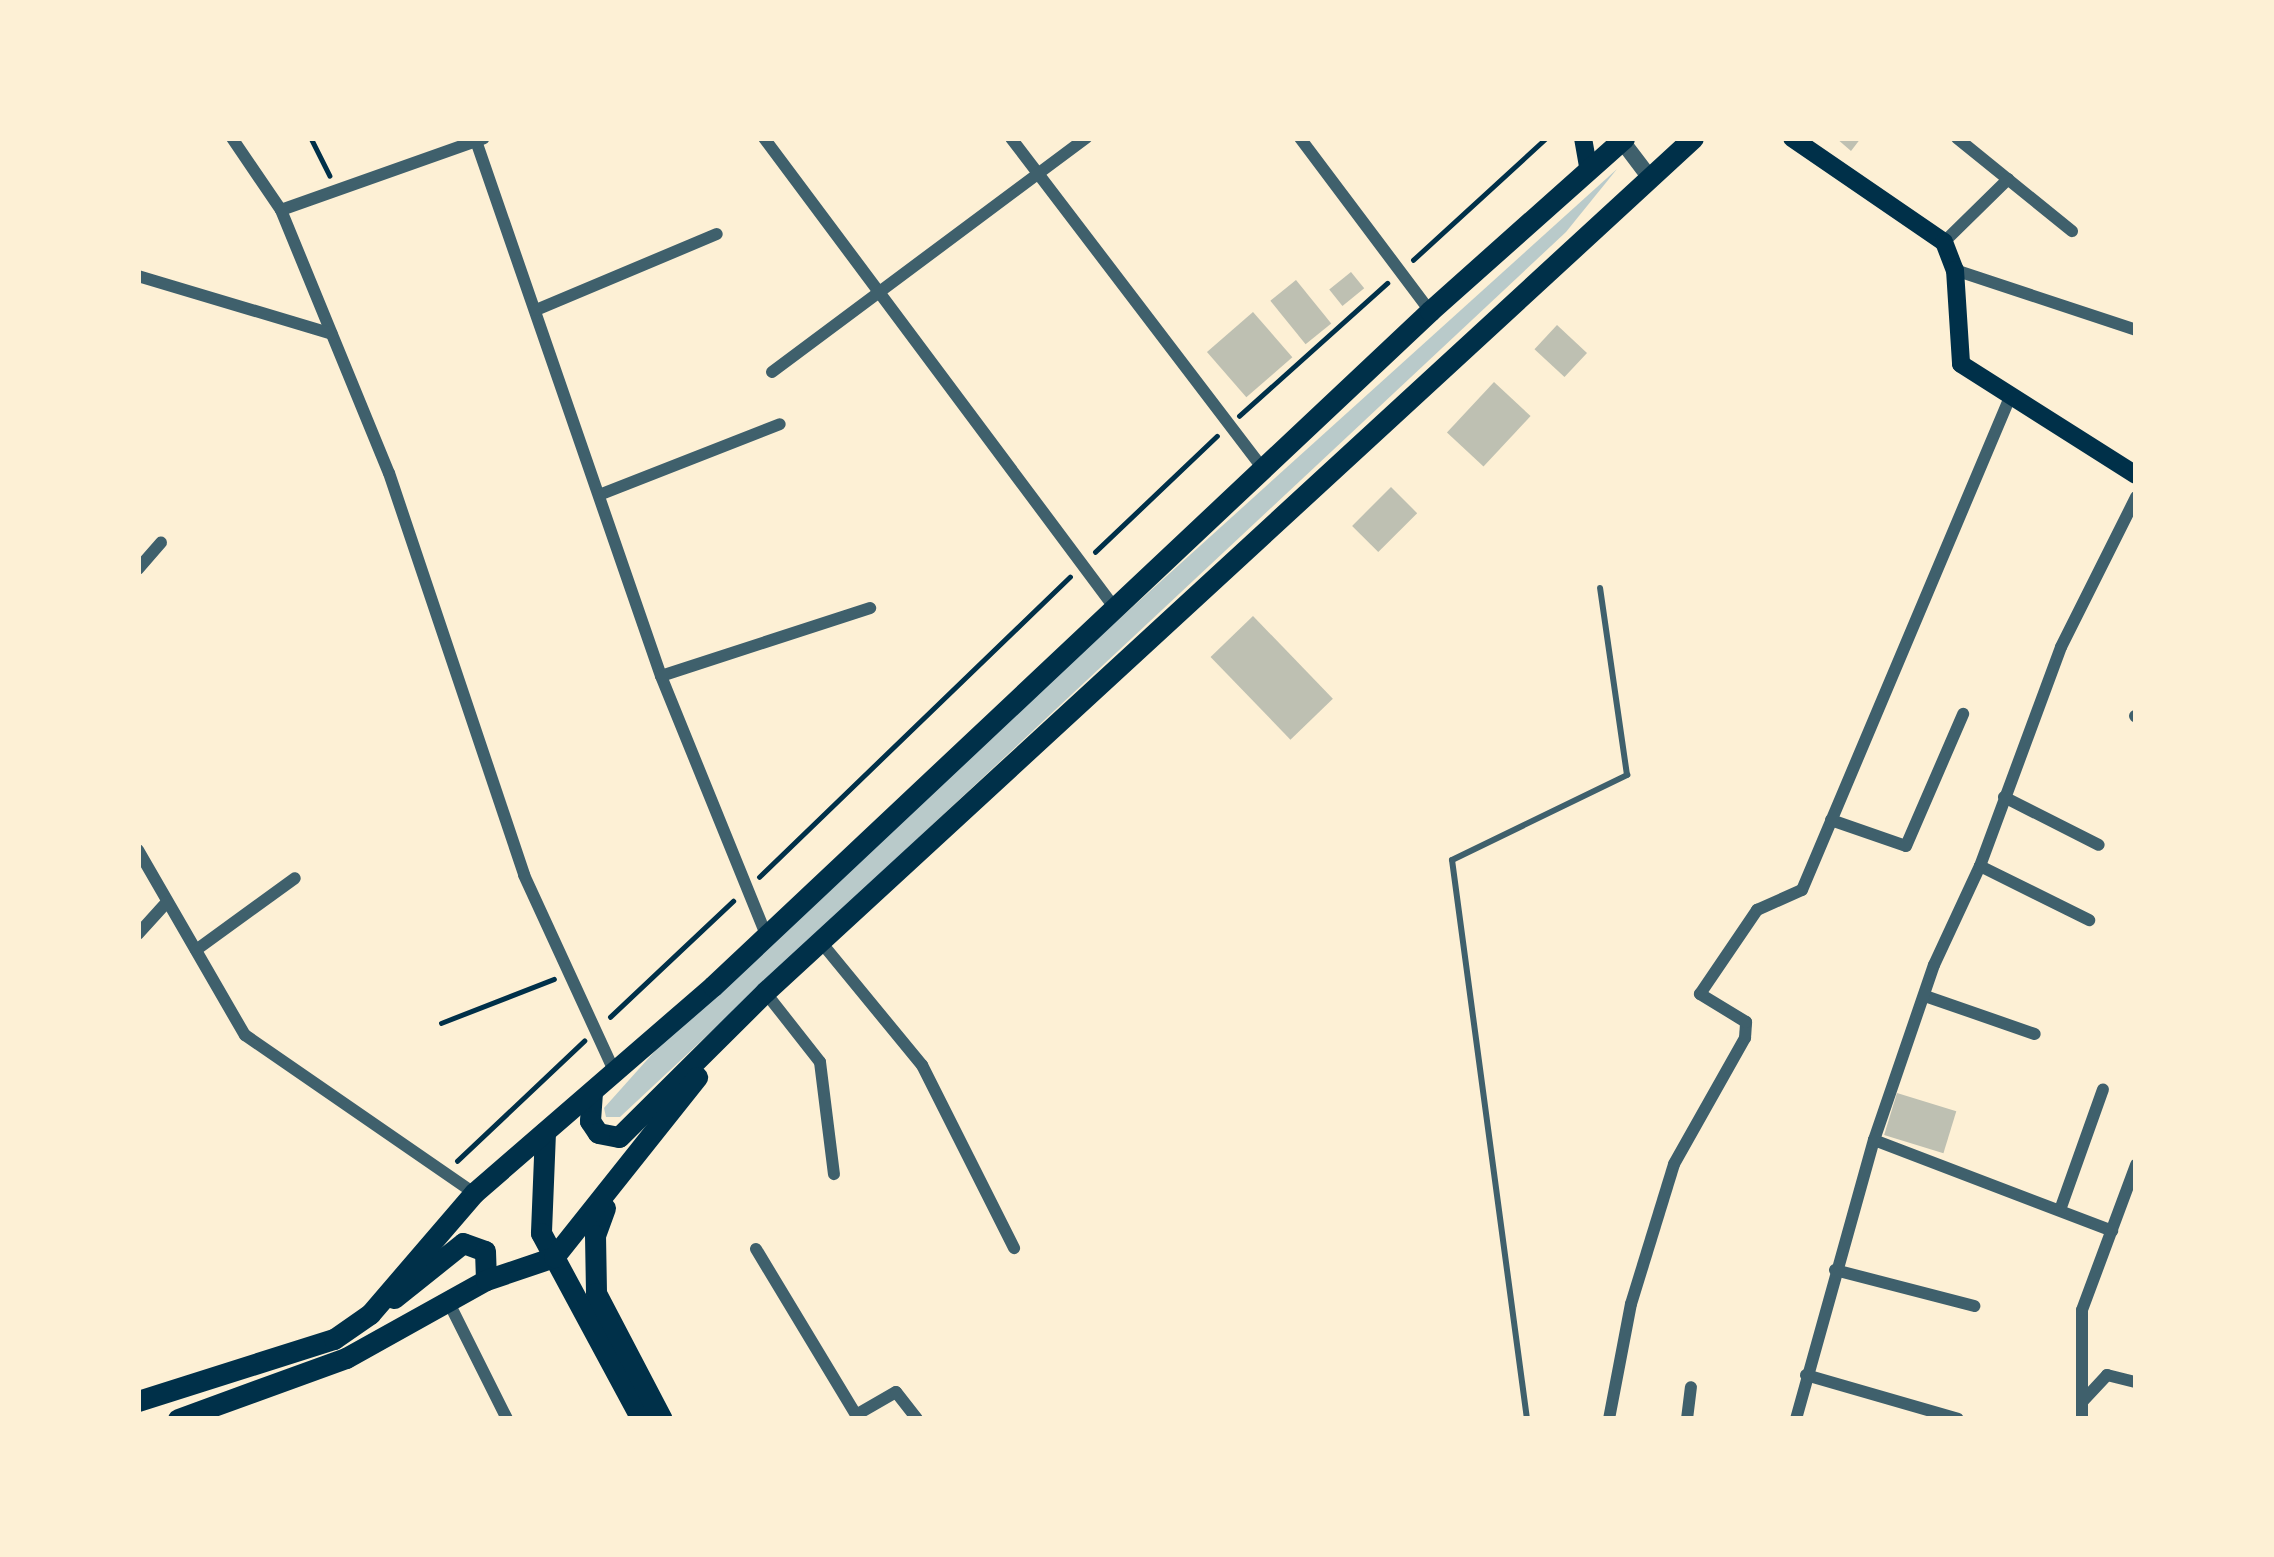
<!DOCTYPE html>
<style>
body{margin:0}
#map{position:relative;width:2274px;height:1557px;overflow:hidden;background:#fdf0d5;font-family:"PT Sans",sans-serif}
div>[style]{position:absolute}
[style*='--x']{left:calc(var(--x)*1px);top:calc(var(--y)*1px);width:calc(var(--w)*1px);rotate:calc(var(--a)*1deg)}
.green>*{inset:0;background:#b9caca}
.building>*{inset:0;background:#bec0b2;transform-origin:0 0}
.path>*{height:4.5px;margin:-2.25px;padding:0 2.25px;transform-origin:2.25px;border-radius:2.25px;background:#003049}
.service>*{height:6px;margin:-3px;padding:0 3px;transform-origin:3px;border-radius:3px;background:#3f606c}
.minor>*{height:12px;margin:-6px;padding:0 6px;transform-origin:6px;border-radius:6px;background:#3f606c}
.tertiary>*{height:16px;margin:-8px;padding:0 8px;transform-origin:8px;border-radius:8px;background:#3f606c}
.secondary>*{height:18px;margin:-9px;padding:0 9px;transform-origin:9px;border-radius:9px;background:#003049}
.primary>*{height:21px;margin:-10.5px;padding:0 10.5px;transform-origin:10.5px;border-radius:10.5px;background:#003049}
span{translate:-50% -50%;white-space:nowrap;text-align:center;line-height:1.15;-webkit-text-stroke:12px #fdf0d5;paint-order:stroke}
.frame{position:absolute;inset:0;border:141px solid #fdf0d5;pointer-events:none}
</style>
<div id="map">
<div class="green">
<div style="clip-path:polygon(1617px 169px,1566px 232px,620px 1117px,606px 1117px,604px 1108px,713px 986px)"></div>
</div>
<div class="building">
<div style="clip-path:polygon(1836px 138px,1861px 138px,1851px 151px)"></div>
<div style="left:1351px;top:272px;width:21px;height:28px;rotate:51deg"></div>
<div style="left:1296px;top:280px;width:56px;height:33px;rotate:51deg"></div>
<div style="left:1253px;top:312px;width:60px;height:61px;rotate:49deg"></div>
<div style="left:1557px;top:325px;width:41px;height:33px;rotate:43deg"></div>
<div style="left:1494px;top:382px;width:50px;height:69px;rotate:43deg"></div>
<div style="left:1391px;top:487px;width:37px;height:55px;rotate:45deg"></div>
<div style="left:1253px;top:616px;width:115px;height:59px;rotate:46deg"></div>
<div style="left:1897px;top:1093px;width:62px;height:44px;rotate:17deg"></div>
</div>
<div class="path">
<div style="--x:311;--y:138;--w:42;--a:63.4"></div>
<div style="--x:1413;--y:260;--w:180;--a:-42.5"></div>
<div style="--x:1239;--y:416;--w:199;--a:-41.9"></div>
<div style="--x:1095;--y:552;--w:168;--a:-43.6"></div>
<div style="--x:759;--y:877;--w:432;--a:-44"></div>
<div style="--x:610;--y:1017;--w:169;--a:-43.3"></div>
<div style="--x:441;--y:1023;--w:121;--a:-21.3"></div>
<div style="--x:457;--y:1161;--w:175;--a:-43.4"></div>
</div>
<div class="service">
<div style="--x:1527;--y:1419;--w:564;--a:-97.64"></div>
<div style="--x:1452;--y:860;--w:195;--a:-25.9"></div>
<div style="--x:1627;--y:775;--w:189;--a:-98.2"></div>
</div>
<div class="minor">
<div style="--x:232;--y:138;--w:87;--a:55.8"></div>
<div style="--x:281;--y:210;--w:284;--a:67.7"></div>
<div style="--x:389;--y:473;--w:424;--a:71.4"></div>
<div style="--x:524;--y:875;--w:216;--a:65.3"></div>
<div style="--x:475;--y:138;--w:569;--a:70.93"></div>
<div style="--x:661;--y:676;--w:276;--a:67.9"></div>
<div style="--x:764;--y:138;--w:585;--a:53.27"></div>
<div style="--x:1011;--y:138;--w:416;--a:52.7"></div>
<div style="--x:1300;--y:138;--w:216;--a:53.1"></div>
<div style="--x:1957;--y:138;--w:148;--a:39"></div>
<div style="--x:281;--y:210;--w:215;--a:-19.5"></div>
<div style="--x:1944;--y:242;--w:90;--a:-44.5"></div>
<div style="--x:1955;--y:270;--w:191;--a:18.3"></div>
<div style="--x:138;--y:276;--w:202;--a:16.6"></div>
<div style="--x:536;--y:310;--w:196;--a:-22.8"></div>
<div style="--x:772;--y:372;--w:392;--a:-36.7"></div>
<div style="--x:599;--y:495;--w:194;--a:-21.4"></div>
<div style="--x:138;--y:569;--w:35;--a:-49"></div>
<div style="--x:661;--y:676;--w:220;--a:-18"></div>
<div style="--x:2135;--y:716;--w:1;--a:45"></div>
<div style="--x:2004;--y:797;--w:106;--a:26.8"></div>
<div style="--x:1831;--y:820;--w:79;--a:19.1"></div>
<div style="--x:1906;--y:846;--w:144;--a:-66.6"></div>
<div style="--x:138;--y:850;--w:214;--a:60"></div>
<div style="--x:245;--y:1035;--w:278;--a:34.6"></div>
<div style="--x:1980;--y:866;--w:122;--a:26.4"></div>
<div style="--x:138;--y:934;--w:43;--a:-47.8"></div>
<div style="--x:820;--y:941;--w:161;--a:50.6"></div>
<div style="--x:922;--y:1065;--w:205;--a:63.3"></div>
<div style="--x:196;--y:950;--w:122;--a:-36"></div>
<div style="--x:765;--y:992;--w:89;--a:51.8"></div>
<div style="--x:820;--y:1062;--w:113;--a:82.9"></div>
<div style="--x:1925;--y:996;--w:116;--a:19.1"></div>
<div style="--x:1874;--y:1140;--w:255;--a:20.9"></div>
<div style="--x:2060;--y:1210;--w:128;--a:-70.4"></div>
<div style="--x:756;--y:1249;--w:194;--a:58.9"></div>
<div style="--x:856;--y:1415;--w:46;--a:-29.9"></div>
<div style="--x:896;--y:1392;--w:34;--a:52"></div>
<div style="--x:1835;--y:1270;--w:144;--a:14.5"></div>
<div style="--x:448;--y:1301;--w:132;--a:63.4"></div>
<div style="--x:1806;--y:1375;--w:158;--a:16.1"></div>
<div style="--x:2082;--y:1402;--w:37;--a:-47"></div>
<div style="--x:2107;--y:1375;--w:30;--a:14"></div>
<div style="--x:1609;--y:1419;--w:117;--a:-79.2"></div>
<div style="--x:1631;--y:1304;--w:146;--a:-72.9"></div>
<div style="--x:1674;--y:1164;--w:145;--a:-60.6"></div>
<div style="--x:1745;--y:1038;--w:16;--a:-86"></div>
<div style="--x:1746;--y:1022;--w:54;--a:-148.7"></div>
<div style="--x:1700;--y:994;--w:102;--a:-55.8"></div>
<div style="--x:1757;--y:910;--w:49;--a:-24"></div>
<div style="--x:1802;--y:890;--w:535;--a:-67.12"></div>
<div style="--x:1687;--y:1419;--w:32;--a:-83"></div>
<div style="--x:1796;--y:1419;--w:290;--a:-74.4"></div>
<div style="--x:1874;--y:1140;--w:185;--a:-71.1"></div>
<div style="--x:1934;--y:965;--w:109;--a:-65.1"></div>
<div style="--x:1980;--y:866;--w:233;--a:-69.7"></div>
<div style="--x:2061;--y:647;--w:168;--a:-63.4"></div>
<div style="--x:2082;--y:1419;--w:109;--a:-90"></div>
<div style="--x:2082;--y:1310;--w:155;--a:-69.6"></div>
</div>
<div class="tertiary">
<div style="--x:1622;--y:141;--w:46;--a:52.9"></div>
</div>
<div class="secondary">
<div style="--x:1583;--y:138;--w:34;--a:80"></div>
<div style="--x:1792;--y:138;--w:184;--a:34.4"></div>
<div style="--x:1944;--y:242;--w:30;--a:69"></div>
<div style="--x:1955;--y:270;--w:94;--a:86.3"></div>
<div style="--x:1961;--y:364;--w:207;--a:32.4"></div>
</div>
<div class="primary">
<div style="--x:592;--y:1092;--w:29;--a:94"></div>
<div style="--x:590;--y:1121;--w:14;--a:56"></div>
<div style="--x:598;--y:1133;--w:21;--a:11"></div>
<div style="--x:619;--y:1137;--w:206;--a:-44.8"></div>
<div style="--x:765;--y:992;--w:1261;--a:-42.62"></div>
<div style="--x:545;--y:1132;--w:101;--a:92.3"></div>
<div style="--x:541;--y:1233;--w:211;--a:61.7"></div>
<div style="--x:605;--y:1208;--w:29;--a:110"></div>
<div style="--x:595;--y:1235;--w:58;--a:89"></div>
<div style="--x:596;--y:1293;--w:142;--a:62.4"></div>
<div style="--x:394;--y:1298;--w:88;--a:-38.6"></div>
<div style="--x:463;--y:1243;--w:23;--a:20"></div>
<div style="--x:485;--y:1251;--w:29;--a:88"></div>
<div style="--x:138;--y:1401;--w:206;--a:-17.6"></div>
<div style="--x:334;--y:1339;--w:44;--a:-34.8"></div>
<div style="--x:370;--y:1314;--w:160;--a:-49.3"></div>
<div style="--x:474;--y:1193;--w:316;--a:-40.9"></div>
<div style="--x:713;--y:986;--w:985;--a:-43.27"></div>
<div style="--x:1430;--y:311;--w:260;--a:-41.7"></div>
<div style="--x:178;--y:1419;--w:179;--a:-20"></div>
<div style="--x:346;--y:1358;--w:160;--a:-29.1"></div>
<div style="--x:486;--y:1280;--w:72;--a:-18.7"></div>
<div style="--x:554;--y:1257;--w:230;--a:-51.5"></div>
</div>
<div class="frame"></div>
</div>
